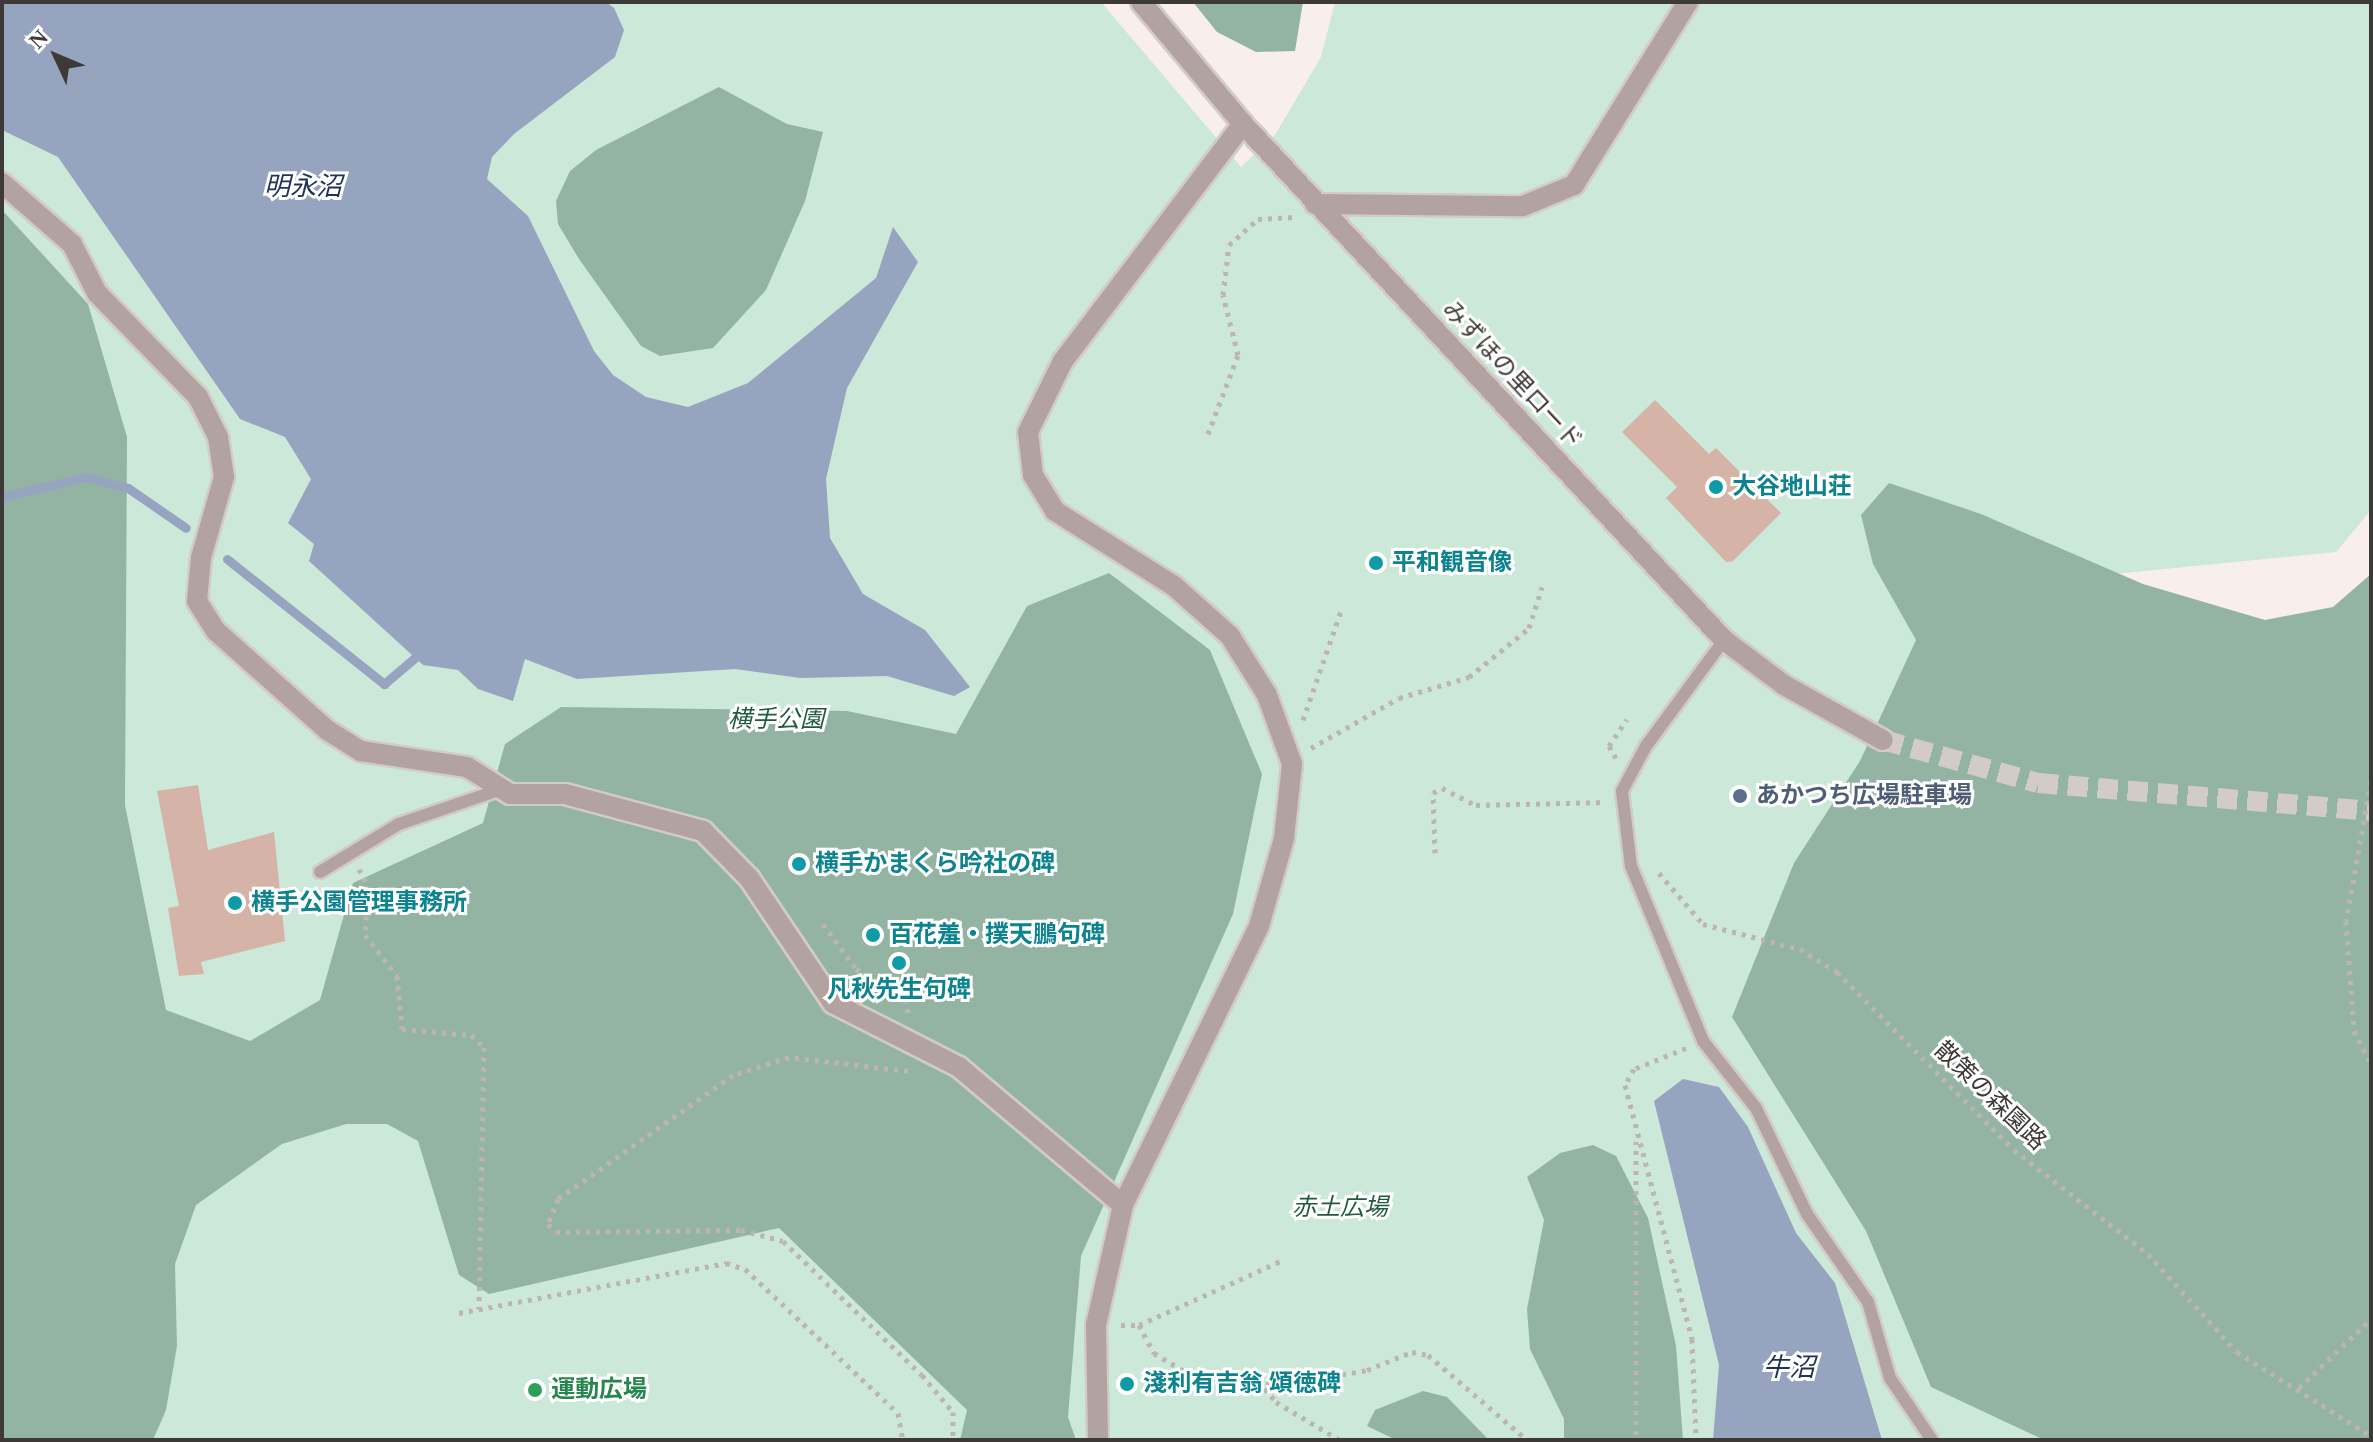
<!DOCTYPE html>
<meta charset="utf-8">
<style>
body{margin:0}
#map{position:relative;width:2373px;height:1442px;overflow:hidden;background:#f8efec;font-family:"Times New Roman","Noto Sans JP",serif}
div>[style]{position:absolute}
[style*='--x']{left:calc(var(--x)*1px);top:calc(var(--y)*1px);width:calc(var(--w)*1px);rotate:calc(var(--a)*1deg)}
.green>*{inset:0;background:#cbe8d8}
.forest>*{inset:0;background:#94b4a3}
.water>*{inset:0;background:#97a4c0}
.stream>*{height:9px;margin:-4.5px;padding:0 4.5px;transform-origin:4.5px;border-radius:4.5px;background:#97a4c0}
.building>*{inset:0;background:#d5b4a7}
.tertiary-tunnel>*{height:20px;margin-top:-10px;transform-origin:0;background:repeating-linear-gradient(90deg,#d2cbc8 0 20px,transparent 0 30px)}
.path>*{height:5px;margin-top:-2.5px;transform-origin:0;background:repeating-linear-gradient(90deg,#bcb5b2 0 4px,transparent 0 10px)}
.roads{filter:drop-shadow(2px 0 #d2cbc8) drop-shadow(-2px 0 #d2cbc8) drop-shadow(0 2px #d2cbc8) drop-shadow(0 -2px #d2cbc8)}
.service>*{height:12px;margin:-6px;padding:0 6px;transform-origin:6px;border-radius:6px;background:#b3a3a0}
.minor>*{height:20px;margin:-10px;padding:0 10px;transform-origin:10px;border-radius:10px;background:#b3a3a0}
.tertiary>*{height:20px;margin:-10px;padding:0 10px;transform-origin:10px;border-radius:10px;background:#b3a3a0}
.dots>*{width:22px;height:22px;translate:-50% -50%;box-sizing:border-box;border:4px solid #fff;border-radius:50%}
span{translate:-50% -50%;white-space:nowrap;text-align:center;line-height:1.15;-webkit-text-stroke:6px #fff;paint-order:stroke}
.street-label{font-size:24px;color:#3c3937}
.culture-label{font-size:24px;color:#0d838f;font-weight:700}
.left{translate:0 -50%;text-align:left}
.park-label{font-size:24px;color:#225a41;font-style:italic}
.service-label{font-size:24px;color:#4e5e75;font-weight:700}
.leisure-label{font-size:24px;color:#27864d;font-weight:700}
.water-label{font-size:26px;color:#203259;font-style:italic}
.frame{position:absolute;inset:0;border:4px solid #3c3937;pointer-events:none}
.north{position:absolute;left:16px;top:16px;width:80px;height:80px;-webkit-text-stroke:6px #fff;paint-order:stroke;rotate:314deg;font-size:22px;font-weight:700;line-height:32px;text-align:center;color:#3c3937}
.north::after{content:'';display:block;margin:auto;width:28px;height:36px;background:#3c3937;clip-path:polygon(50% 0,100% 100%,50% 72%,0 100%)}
</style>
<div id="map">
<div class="green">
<div style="clip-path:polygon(2px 2px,1101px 2px,1241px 167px,1275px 135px,1321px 57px,1335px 2px,2371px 2px,2371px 510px,2336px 552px,2003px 585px,2371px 1440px,138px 1440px,2px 311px)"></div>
</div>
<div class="forest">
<div style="clip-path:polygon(1193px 2px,1303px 2px,1295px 51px,1256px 52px,1217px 32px)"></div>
<div style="clip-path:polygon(719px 87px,787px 124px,823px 132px,805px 201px,766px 290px,713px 348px,660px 356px,641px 346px,579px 259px,558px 224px,556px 201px,570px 171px,596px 150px)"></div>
<div style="clip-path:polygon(2px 210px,88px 304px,127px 437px,125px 805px,166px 1010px,250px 1041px,320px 1000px,353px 883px,483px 823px,505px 744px,561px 707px,847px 711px,956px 734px,1027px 606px,1109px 573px,1210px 650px,1262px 774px,1233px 914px,1081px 1256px,1068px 1417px,1076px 1440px,960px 1440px,967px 1410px,779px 1228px,489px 1294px,459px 1275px,418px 1141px,387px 1124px,346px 1124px,282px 1144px,196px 1205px,175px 1264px,177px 1346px,166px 1410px,153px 1440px,2px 1440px)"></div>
<div style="clip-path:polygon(1889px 483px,1981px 514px,2143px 584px,2265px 620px,2333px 607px,2371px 574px,2371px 1440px,2044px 1440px,1931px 1387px,1866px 1231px,1732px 1017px,1794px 863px,1860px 761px,1916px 640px,1873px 564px,1861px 515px)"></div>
<div style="clip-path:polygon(1593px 1145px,1616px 1156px,1648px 1218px,1676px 1346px,1683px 1440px,1564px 1440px,1564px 1419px,1530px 1349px,1527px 1309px,1544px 1220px,1527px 1177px,1560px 1153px)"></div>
<div style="clip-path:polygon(1423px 1391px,1447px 1397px,1489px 1440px,1396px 1440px,1367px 1426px,1375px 1410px)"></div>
</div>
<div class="water">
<div style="clip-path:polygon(2px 2px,606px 2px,614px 8px,624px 30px,615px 57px,514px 134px,492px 157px,487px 179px,528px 216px,594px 351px,613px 375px,646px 397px,688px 407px,748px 383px,876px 278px,893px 227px,918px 262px,847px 388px,826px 479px,830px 538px,863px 594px,925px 630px,970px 687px,954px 696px,887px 676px,800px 678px,735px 669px,577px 679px,525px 659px,513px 701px,478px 689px,458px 670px,423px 665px,309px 561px,314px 544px,288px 523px,311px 479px,285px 437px,240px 419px,58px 157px,2px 130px)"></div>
<div style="clip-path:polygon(1683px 1079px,1719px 1087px,1748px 1127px,1796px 1233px,1835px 1283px,1882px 1440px,1713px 1440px,1719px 1365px,1654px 1101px)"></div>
</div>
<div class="stream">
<div style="--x:2;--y:497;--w:86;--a:-13.4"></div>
<div style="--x:86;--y:477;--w:43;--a:14.7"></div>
<div style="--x:128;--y:488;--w:70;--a:34.6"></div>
<div style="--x:227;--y:559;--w:201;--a:38.5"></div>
<div style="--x:384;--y:684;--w:52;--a:-40.4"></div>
</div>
<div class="building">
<div style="clip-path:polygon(1655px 400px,1709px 454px,1716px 448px,1781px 513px,1733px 561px,1726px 562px,1666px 498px,1677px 487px,1622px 432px)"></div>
<div style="clip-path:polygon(198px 785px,208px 850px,274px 832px,285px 941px,201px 962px,204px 974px,179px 976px,168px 908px,179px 906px,157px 791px)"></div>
</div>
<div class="tertiary-tunnel">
<div style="--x:1883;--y:740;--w:161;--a:15.5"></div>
<div style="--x:2038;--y:783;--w:334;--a:4.8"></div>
</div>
<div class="path">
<div style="--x:1208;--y:434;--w:85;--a:-69.2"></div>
<div style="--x:1238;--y:355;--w:62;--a:-104"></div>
<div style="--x:1223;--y:295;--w:50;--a:-83.2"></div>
<div style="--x:1229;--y:245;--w:39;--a:-42"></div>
<div style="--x:1258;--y:219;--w:38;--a:-3"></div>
<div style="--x:1303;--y:720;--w:115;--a:-70.8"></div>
<div style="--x:1311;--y:748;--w:101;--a:-29.6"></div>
<div style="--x:1399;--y:698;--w:73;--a:-16.7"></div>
<div style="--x:1469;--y:677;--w:77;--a:-39.2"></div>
<div style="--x:1529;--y:628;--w:43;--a:-72.4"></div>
<div style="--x:1616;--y:758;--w:14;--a:-120"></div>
<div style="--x:1609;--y:746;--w:32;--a:-56"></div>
<div style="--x:2371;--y:781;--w:142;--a:100.1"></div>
<div style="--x:2346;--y:921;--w:110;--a:85.8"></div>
<div style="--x:2354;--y:1031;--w:37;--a:63"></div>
<div style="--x:1435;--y:853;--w:60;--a:-91.9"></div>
<div style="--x:1433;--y:793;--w:10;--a:-29"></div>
<div style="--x:1442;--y:788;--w:38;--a:27"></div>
<div style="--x:1476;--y:805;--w:129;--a:-1.3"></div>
<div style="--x:359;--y:869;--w:19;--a:62"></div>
<div style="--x:368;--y:886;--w:49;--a:93.5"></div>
<div style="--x:365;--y:935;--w:52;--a:52"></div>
<div style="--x:397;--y:976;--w:53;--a:84.6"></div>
<div style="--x:402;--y:1029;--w:69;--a:5"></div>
<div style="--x:471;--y:1035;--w:18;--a:43"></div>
<div style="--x:484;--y:1047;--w:262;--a:91.1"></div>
<div style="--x:1659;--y:873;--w:67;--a:49.2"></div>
<div style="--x:1703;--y:924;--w:100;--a:14.5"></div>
<div style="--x:1800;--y:949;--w:44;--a:31.9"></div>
<div style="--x:1837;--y:972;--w:251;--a:45.2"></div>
<div style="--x:2014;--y:1150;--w:170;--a:37.8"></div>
<div style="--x:2148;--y:1254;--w:132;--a:47.8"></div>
<div style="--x:2237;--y:1352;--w:158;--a:32.1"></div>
<div style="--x:823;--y:924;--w:56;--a:53.7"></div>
<div style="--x:856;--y:969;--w:57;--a:31.5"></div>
<div style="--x:905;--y:999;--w:18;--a:77"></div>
<div style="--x:1686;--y:1048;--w:56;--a:158"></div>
<div style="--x:1634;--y:1069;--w:18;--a:119"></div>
<div style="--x:1625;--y:1085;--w:263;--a:75.2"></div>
<div style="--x:1692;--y:1339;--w:101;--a:87.7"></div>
<div style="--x:908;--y:1071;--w:120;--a:-173.3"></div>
<div style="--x:789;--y:1057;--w:59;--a:162.2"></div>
<div style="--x:733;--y:1075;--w:214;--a:144.7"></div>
<div style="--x:558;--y:1199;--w:27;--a:112"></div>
<div style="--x:548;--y:1224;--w:11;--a:45"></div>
<div style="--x:556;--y:1232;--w:185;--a:-0.6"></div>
<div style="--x:741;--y:1230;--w:43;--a:14.7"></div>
<div style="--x:783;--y:1241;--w:193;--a:44"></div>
<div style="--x:922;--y:1375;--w:48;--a:50"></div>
<div style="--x:953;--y:1412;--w:28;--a:90"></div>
<div style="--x:1636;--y:1141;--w:299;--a:90"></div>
<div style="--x:459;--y:1313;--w:272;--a:-10.6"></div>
<div style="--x:726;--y:1263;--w:20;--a:18"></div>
<div style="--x:745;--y:1269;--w:210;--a:43.3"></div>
<div style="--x:898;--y:1413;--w:27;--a:80"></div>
<div style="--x:1121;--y:1325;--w:18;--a:0"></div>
<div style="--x:1139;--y:1325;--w:156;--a:-24.3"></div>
<div style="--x:1139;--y:1325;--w:32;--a:62"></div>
<div style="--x:1154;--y:1353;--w:39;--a:31"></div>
<div style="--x:1187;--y:1373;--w:97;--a:7.1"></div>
<div style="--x:1283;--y:1385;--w:85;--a:-10.1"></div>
<div style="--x:1367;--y:1370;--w:48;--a:-21.8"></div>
<div style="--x:1412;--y:1352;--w:16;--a:11"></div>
<div style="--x:1428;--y:1355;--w:130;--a:40.6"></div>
<div style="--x:1258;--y:1381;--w:28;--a:49"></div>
<div style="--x:1276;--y:1402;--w:74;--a:30.7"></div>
<div style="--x:2299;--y:1388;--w:100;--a:-43.8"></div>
</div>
<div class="roads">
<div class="service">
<div style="--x:1724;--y:640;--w:132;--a:126.3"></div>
<div style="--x:1646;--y:746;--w:51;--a:118.1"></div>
<div style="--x:1622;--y:791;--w:76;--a:83.2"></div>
<div style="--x:1631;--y:866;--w:189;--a:67.6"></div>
<div style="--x:1703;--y:1041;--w:85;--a:51.7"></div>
<div style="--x:1756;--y:1108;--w:118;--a:64.3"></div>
<div style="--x:1807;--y:1214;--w:107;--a:55.3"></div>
<div style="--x:1868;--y:1302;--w:79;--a:73.9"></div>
<div style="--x:1890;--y:1378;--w:75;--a:55.9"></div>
<div style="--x:320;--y:872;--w:92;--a:-31.3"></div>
<div style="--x:399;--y:824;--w:109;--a:-18.8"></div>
</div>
<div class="minor">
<div style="--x:2;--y:183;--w:93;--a:41.1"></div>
<div style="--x:72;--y:244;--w:55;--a:63"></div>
<div style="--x:97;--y:293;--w:145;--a:45.8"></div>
<div style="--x:198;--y:397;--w:45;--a:63.4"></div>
<div style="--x:218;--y:437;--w:40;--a:81.5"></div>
<div style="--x:224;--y:477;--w:84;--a:105.9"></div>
<div style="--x:201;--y:558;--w:43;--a:95.3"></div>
<div style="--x:197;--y:601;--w:36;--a:58"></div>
<div style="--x:216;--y:631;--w:149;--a:41.7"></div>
<div style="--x:327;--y:730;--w:40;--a:32"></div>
<div style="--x:361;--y:751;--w:107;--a:8.6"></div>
<div style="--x:467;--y:767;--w:51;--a:32.1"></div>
<div style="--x:510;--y:794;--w:55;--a:0"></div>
<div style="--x:565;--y:794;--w:143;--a:15"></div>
<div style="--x:703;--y:831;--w:66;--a:45.6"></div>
<div style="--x:749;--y:878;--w:151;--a:56.1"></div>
<div style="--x:833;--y:1003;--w:141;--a:26.9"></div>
<div style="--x:959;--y:1067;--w:214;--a:40.1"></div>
<div style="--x:1315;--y:204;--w:208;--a:0.6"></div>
<div style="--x:1523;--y:206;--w:55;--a:-22.4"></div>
<div style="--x:1574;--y:185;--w:216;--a:-58.1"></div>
<div style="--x:1098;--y:1440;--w:115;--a:-91"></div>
<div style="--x:1096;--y:1325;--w:123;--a:-77.3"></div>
<div style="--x:1123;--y:1205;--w:310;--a:-64"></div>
<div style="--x:1259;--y:926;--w:91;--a:-74.1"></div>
<div style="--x:1284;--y:838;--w:74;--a:-83.8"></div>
<div style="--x:1292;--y:764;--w:73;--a:-109.9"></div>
<div style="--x:1267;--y:695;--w:70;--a:-122.1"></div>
<div style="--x:1230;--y:636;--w:75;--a:-138.2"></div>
<div style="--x:1174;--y:586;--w:141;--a:-147.8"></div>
<div style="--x:1055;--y:511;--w:42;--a:-121.4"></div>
<div style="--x:1033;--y:475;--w:43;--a:-96.6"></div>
<div style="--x:1028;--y:432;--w:79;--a:-63.8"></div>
<div style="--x:1063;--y:361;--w:298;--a:-52.8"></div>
</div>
<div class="tertiary">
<div style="--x:1141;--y:2;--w:159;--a:50.1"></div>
<div style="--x:1243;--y:124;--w:705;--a:47.01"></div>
<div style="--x:1724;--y:640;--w:75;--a:36.9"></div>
<div style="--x:1784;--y:685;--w:113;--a:29.1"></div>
</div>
</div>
<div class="dots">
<div style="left:1716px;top:487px;background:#0f9aa8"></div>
<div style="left:1376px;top:563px;background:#0f9aa8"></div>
<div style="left:1740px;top:796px;background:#5c6f8a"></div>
<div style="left:799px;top:864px;background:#0f9aa8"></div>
<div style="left:235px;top:903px;background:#0f9aa8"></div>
<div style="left:873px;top:935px;background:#0f9aa8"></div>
<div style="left:899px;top:963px;background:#0f9aa8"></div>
<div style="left:1127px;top:1384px;background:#0f9aa8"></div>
<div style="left:535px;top:1390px;background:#2e9e5b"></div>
</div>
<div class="street-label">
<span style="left:1512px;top:375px;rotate:47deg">みずほの里ロード</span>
<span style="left:1990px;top:1096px;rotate:44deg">散策の森園路</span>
</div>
<div class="culture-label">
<span class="left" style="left:1732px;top:487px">大谷地山荘</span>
<span class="left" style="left:1392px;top:563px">平和観音像</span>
<span class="left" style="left:815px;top:864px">横手かまくら吟社の碑</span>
<span class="left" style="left:251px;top:903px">横手公園管理事務所</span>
<span class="left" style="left:889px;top:935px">百花羞・撲天鵬句碑</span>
<span style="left:899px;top:990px">凡秋先生句碑</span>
<span class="left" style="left:1143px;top:1384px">淺利有吉翁 頌徳碑</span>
</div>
<div class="park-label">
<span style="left:776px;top:720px">横手公園</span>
<span style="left:1340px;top:1208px">赤土広場</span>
</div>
<div class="service-label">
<span class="left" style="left:1756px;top:796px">あかつち広場駐車場</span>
</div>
<div class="leisure-label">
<span class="left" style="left:551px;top:1390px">運動広場</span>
</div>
<div class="water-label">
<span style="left:303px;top:187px">明永沼</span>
<span style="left:1789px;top:1368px">牛沼</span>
</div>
<div class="frame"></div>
<div class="north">N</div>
</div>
